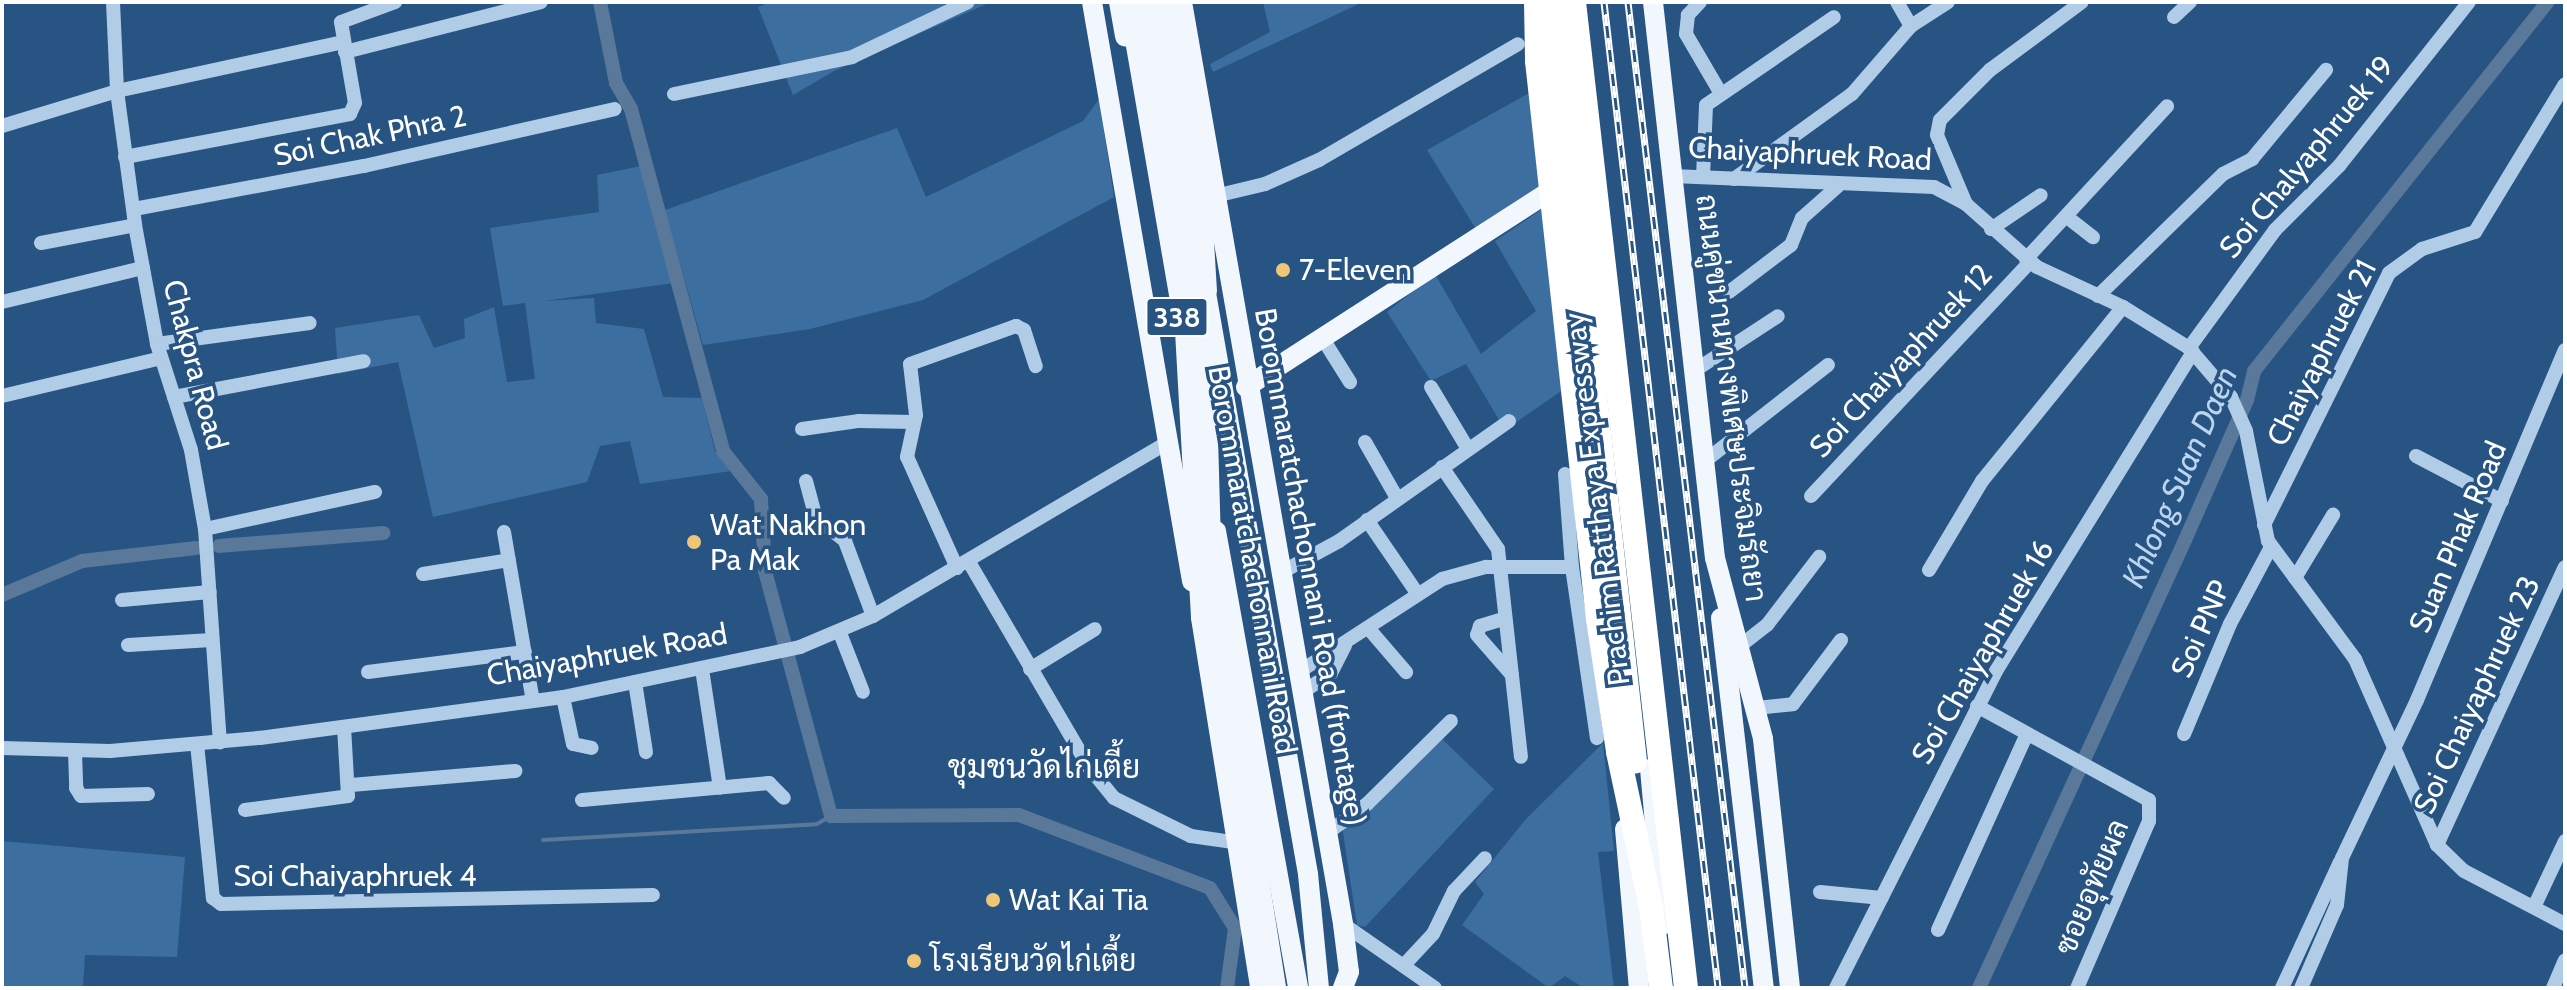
<!DOCTYPE html>
<meta charset="utf-8">
<style>
body{margin:0}
#map{position:relative;width:2567px;height:990px;overflow:hidden;background:#275483;font-family:Cabin,Sarabun,sans-serif}
div>[style]{position:absolute}
[style*='--x']{left:calc(var(--x)*1px);top:calc(var(--y)*1px);width:calc(var(--w)*1px);rotate:calc(var(--a)*1deg)}
.green>*{inset:0;background:#3c6ea0}
.stream>*{height:4px;margin:-2px;padding:0 2px;transform-origin:2px;border-radius:2px;background:#5a7899}
.canal>*{height:14px;margin:-7px;padding:0 7px;transform-origin:7px;border-radius:7px;background:#5a7899}
.minor>*{height:14px;margin:-7px;padding:0 7px;transform-origin:7px;border-radius:7px;background:#b0cce7}
.major>*{height:20px;margin:-10px;padding:0 10px;transform-origin:10px;border-radius:10px;background:#f2f7fd}
.highway>*{height:24px;margin:-12px;padding:0 12px;transform-origin:12px;border-radius:12px;background:#fff}
.rail>*{height:7px;margin-top:-3.5px;transform-origin:0;background:repeating-linear-gradient(90deg,#275483 0 12px,#fff 0 24px);box-sizing:border-box;border-block:2px solid #fff}
.major-bridge>*{height:20px;margin:-10px;padding:0 10px;transform-origin:10px;border-radius:10px;background:#f2f7fd}
.highway-bridge>*{height:24px;margin:-12px;padding:0 12px;transform-origin:12px;border-radius:12px;background:#fff}
.dots>*{width:22px;height:22px;translate:-50% -50%;box-sizing:border-box;border:4px solid #275483;border-radius:50%}
span{translate:-50% -50%;white-space:nowrap;text-align:center;line-height:1.15;-webkit-text-stroke:7px #275483;paint-order:stroke}
.shield-label span{padding:2px 6px;background:#275483;border:2px solid;border-radius:6px;-webkit-text-stroke-width:0}
.shield-label{font-size:28px;color:#fff;font-weight:700}
.street-label{font-size:30px;color:#fff}
.poi-label{font-size:30px;color:#fff}
.left{translate:0 -50%;text-align:left}
.water-label{font-size:32px;color:#bcd5ee;font-style:italic}
.neighbourhood-label{font-size:32px;color:#fff}
.frame{position:absolute;inset:0;border:4px solid #fff;pointer-events:none}
</style>
<div id="map">
<div class="green">
<div style="clip-path:polygon(770px 2px,991px 2px,834px 71px,793px 95px,758px 7px)"></div>
<div style="clip-path:polygon(1263px 2px,1363px 2px,1213px 72px,1210px 64px,1270px 32px)"></div>
<div style="clip-path:polygon(1531px 92px,1540px 188px,1476px 229px,1427px 150px)"></div>
<div style="clip-path:polygon(1099px 99px,1114px 197px,923px 300px,810px 329px,703px 345px,665px 210px,897px 128px,926px 197px,1083px 121px)"></div>
<div style="clip-path:polygon(641px 166px,674px 283px,544px 301px,594px 298px,596px 323px,644px 329px,663px 397px,702px 398px,715px 451px,731px 471px,640px 484px,630px 441px,600px 446px,587px 482px,433px 517px,398px 362px,338px 374px,335px 328px,419px 315px,434px 348px,465px 338px,464px 319px,494px 307px,507px 382px,535px 379px,525px 303px,503px 306px,490px 228px,599px 212px,597px 175px)"></div>
<div style="clip-path:polygon(1560px 197px,1583px 376px,1505px 430px,1466px 364px,1431px 381px,1387px 312px,1435px 274px,1481px 354px,1536px 311px,1495px 241px)"></div>
<div style="clip-path:polygon(1441px 738px,1494px 789px,1365px 927px,1357px 925px,1342px 826px)"></div>
<div style="clip-path:polygon(1603px 743px,1614px 851px,1598px 852px,1614px 988px,1584px 988px,1565px 976px,1549px 988px,1462px 925px,1484px 894px,1475px 882px,1526px 819px)"></div>
<div style="clip-path:polygon(2px 841px,185px 857px,177px 957px,85px 955px,83px 988px,2px 988px)"></div>
</div>
<div class="stream">
<div style="--x:543;--y:840;--w:274;--a:-3.3"></div>
<div style="--x:817;--y:824;--w:16;--a:-30"></div>
</div>
<div class="canal">
<div style="--x:600;--y:2;--w:83;--a:78.8"></div>
<div style="--x:616;--y:83;--w:30;--a:60"></div>
<div style="--x:631;--y:109;--w:354;--a:74.9"></div>
<div style="--x:723;--y:451;--w:61;--a:51.6"></div>
<div style="--x:761;--y:499;--w:72;--a:86.8"></div>
<div style="--x:765;--y:571;--w:254;--a:74.9"></div>
<div style="--x:831;--y:816;--w:188;--a:-0.3"></div>
<div style="--x:1019;--y:815;--w:204;--a:20.9"></div>
<div style="--x:1210;--y:888;--w:47;--a:58"></div>
<div style="--x:1235;--y:928;--w:61;--a:97.6"></div>
<div style="--x:219;--y:546;--w:165;--a:-4.5"></div>
<div style="--x:2;--y:595;--w:87;--a:-23"></div>
<div style="--x:82;--y:561;--w:115;--a:-6.5"></div>
<div style="--x:1979;--y:988;--w:493;--a:-65.3"></div>
<div style="--x:2185;--y:540;--w:153;--a:-66.1"></div>
<div style="--x:2247;--y:400;--w:30;--a:-76"></div>
<div style="--x:2254;--y:371;--w:471;--a:-51.5"></div>
</div>
<div class="minor">
<div style="--x:113;--y:2;--w:89;--a:87.4"></div>
<div style="--x:117;--y:91;--w:135;--a:82.3"></div>
<div style="--x:135;--y:225;--w:121;--a:79.5"></div>
<div style="--x:157;--y:344;--w:111;--a:72.2"></div>
<div style="--x:191;--y:450;--w:80;--a:80"></div>
<div style="--x:205;--y:529;--w:214;--a:86"></div>
<div style="--x:1700;--y:2;--w:18;--a:133"></div>
<div style="--x:1688;--y:15;--w:19;--a:96"></div>
<div style="--x:1686;--y:34;--w:69;--a:59.7"></div>
<div style="--x:1897;--y:2;--w:28;--a:60"></div>
<div style="--x:2174;--y:17;--w:22;--a:-43"></div>
<div style="--x:345;--y:52;--w:202;--a:-14.3"></div>
<div style="--x:674;--y:94;--w:182;--a:-11.7"></div>
<div style="--x:852;--y:57;--w:128;--a:-25.4"></div>
<div style="--x:2;--y:126;--w:120;--a:-16.9"></div>
<div style="--x:117;--y:91;--w:231;--a:-12.2"></div>
<div style="--x:125;--y:157;--w:229;--a:-10.8"></div>
<div style="--x:350;--y:114;--w:12;--a:-66"></div>
<div style="--x:355;--y:103;--w:82;--a:-99.8"></div>
<div style="--x:341;--y:22;--w:58;--a:-20.3"></div>
<div style="--x:1672;--y:176;--w:262;--a:2.4"></div>
<div style="--x:1934;--y:187;--w:36;--a:28"></div>
<div style="--x:1966;--y:204;--w:95;--a:41.6"></div>
<div style="--x:2037;--y:267;--w:95;--a:24.9"></div>
<div style="--x:2123;--y:307;--w:78;--a:31.8"></div>
<div style="--x:2189;--y:348;--w:65;--a:49.4"></div>
<div style="--x:2231;--y:397;--w:37;--a:66"></div>
<div style="--x:2246;--y:431;--w:112;--a:78.7"></div>
<div style="--x:2268;--y:541;--w:147;--a:53.6"></div>
<div style="--x:2355;--y:659;--w:203;--a:66.2"></div>
<div style="--x:2437;--y:845;--w:37;--a:44"></div>
<div style="--x:2464;--y:871;--w:114;--a:27.7"></div>
<div style="--x:1703;--y:177;--w:72;--a:-87.6"></div>
<div style="--x:1706;--y:105;--w:155;--a:-34.5"></div>
<div style="--x:1734;--y:179;--w:145;--a:-35.8"></div>
<div style="--x:1852;--y:94;--w:90;--a:-49.1"></div>
<div style="--x:1911;--y:26;--w:44;--a:-33"></div>
<div style="--x:1215;--y:196;--w:51;--a:-13.5"></div>
<div style="--x:1265;--y:184;--w:59;--a:-24"></div>
<div style="--x:1319;--y:160;--w:230;--a:-30.2"></div>
<div style="--x:1966;--y:204;--w:75;--a:-112.8"></div>
<div style="--x:1937;--y:135;--w:15;--a:-79"></div>
<div style="--x:1940;--y:120;--w:71;--a:-45"></div>
<div style="--x:1990;--y:70;--w:114;--a:-36.5"></div>
<div style="--x:134;--y:209;--w:234;--a:-10.6"></div>
<div style="--x:364;--y:166;--w:257;--a:-12.8"></div>
<div style="--x:2067;--y:217;--w:33;--a:38"></div>
<div style="--x:1991;--y:229;--w:60;--a:-34.2"></div>
<div style="--x:41;--y:243;--w:96;--a:-10.8"></div>
<div style="--x:2026;--y:259;--w:208;--a:-47.3"></div>
<div style="--x:1729;--y:292;--w:78;--a:-37.2"></div>
<div style="--x:1791;--y:245;--w:29;--a:-68"></div>
<div style="--x:1802;--y:218;--w:48;--a:-41.6"></div>
<div style="--x:2098;--y:296;--w:175;--a:-44.3"></div>
<div style="--x:2223;--y:174;--w:33;--a:-27"></div>
<div style="--x:2252;--y:159;--w:116;--a:-50.3"></div>
<div style="--x:2;--y:302;--w:145;--a:-13.6"></div>
<div style="--x:1323;--y:339;--w:51;--a:57.9"></div>
<div style="--x:157;--y:344;--w:154;--a:-7.8"></div>
<div style="--x:2189;--y:348;--w:146;--a:-53.9"></div>
<div style="--x:2275;--y:230;--w:91;--a:-45"></div>
<div style="--x:2339;--y:166;--w:209;--a:-51.6"></div>
<div style="--x:1694;--y:371;--w:100;--a:-33.2"></div>
<div style="--x:1431;--y:387;--w:72;--a:59.2"></div>
<div style="--x:2;--y:396;--w:163;--a:-13.4"></div>
<div style="--x:174;--y:397;--w:193;--a:-10.7"></div>
<div style="--x:802;--y:429;--w:58;--a:-8"></div>
<div style="--x:859;--y:421;--w:55;--a:1"></div>
<div style="--x:1365;--y:442;--w:64;--a:60.3"></div>
<div style="--x:2416;--y:456;--w:97;--a:27.6"></div>
<div style="--x:1705;--y:461;--w:156;--a:-38"></div>
<div style="--x:1442;--y:467;--w:99;--a:55.7"></div>
<div style="--x:1498;--y:549;--w:209;--a:83.7"></div>
<div style="--x:1565;--y:474;--w:93;--a:85.7"></div>
<div style="--x:806;--y:481;--w:38;--a:75"></div>
<div style="--x:816;--y:518;--w:37;--a:38"></div>
<div style="--x:845;--y:541;--w:80;--a:69.5"></div>
<div style="--x:1811;--y:496;--w:320;--a:-46.9"></div>
<div style="--x:1367;--y:520;--w:88;--a:55.6"></div>
<div style="--x:2264;--y:525;--w:281;--a:-63.6"></div>
<div style="--x:2389;--y:273;--w:41;--a:-36"></div>
<div style="--x:2422;--y:249;--w:56;--a:-17.8"></div>
<div style="--x:2475;--y:232;--w:173;--a:-58.7"></div>
<div style="--x:205;--y:529;--w:174;--a:-12.3"></div>
<div style="--x:504;--y:532;--w:171;--a:80.3"></div>
<div style="--x:969;--y:562;--w:236;--a:59.7"></div>
<div style="--x:1088;--y:766;--w:41;--a:50.9"></div>
<div style="--x:1114;--y:798;--w:86;--a:26.3"></div>
<div style="--x:1191;--y:836;--w:41;--a:8.3"></div>
<div style="--x:957;--y:568;--w:122;--a:-114.2"></div>
<div style="--x:907;--y:457;--w:43;--a:-77.9"></div>
<div style="--x:916;--y:415;--w:51;--a:-96.7"></div>
<div style="--x:910;--y:364;--w:113;--a:-19.7"></div>
<div style="--x:1016;--y:326;--w:9;--a:27"></div>
<div style="--x:1024;--y:330;--w:38;--a:72"></div>
<div style="--x:1929;--y:570;--w:104;--a:-59.2"></div>
<div style="--x:1982;--y:481;--w:224;--a:-51"></div>
<div style="--x:1282;--y:572;--w:65;--a:-28.5"></div>
<div style="--x:1339;--y:541;--w:208;--a:-35.2"></div>
<div style="--x:423;--y:574;--w:87;--a:-9.2"></div>
<div style="--x:2295;--y:578;--w:74;--a:-58.9"></div>
<div style="--x:122;--y:600;--w:88;--a:-5.2"></div>
<div style="--x:1503;--y:619;--w:24;--a:163"></div>
<div style="--x:1480;--y:626;--w:9;--a:108"></div>
<div style="--x:1477;--y:635;--w:53;--a:48.8"></div>
<div style="--x:1369;--y:629;--w:57;--a:49.3"></div>
<div style="--x:840;--y:633;--w:63;--a:68.7"></div>
<div style="--x:128;--y:645;--w:84;--a:-3.4"></div>
<div style="--x:1740;--y:646;--w:34;--a:-38"></div>
<div style="--x:1767;--y:625;--w:86;--a:-52.6"></div>
<div style="--x:702;--y:669;--w:120;--a:81.4"></div>
<div style="--x:1030;--y:669;--w:76;--a:-31.6"></div>
<div style="--x:368;--y:672;--w:158;--a:-7.3"></div>
<div style="--x:1299;--y:672;--w:171;--a:-33"></div>
<div style="--x:1442;--y:579;--w:46;--a:-15.3"></div>
<div style="--x:1486;--y:567;--w:86;--a:0"></div>
<div style="--x:1572;--y:567;--w:173;--a:81.7"></div>
<div style="--x:635;--y:682;--w:71;--a:81.1"></div>
<div style="--x:1303;--y:692;--w:34;--a:-34"></div>
<div style="--x:1331;--y:673;--w:31;--a:-63"></div>
<div style="--x:563;--y:697;--w:48;--a:78"></div>
<div style="--x:573;--y:744;--w:19;--a:12"></div>
<div style="--x:1977;--y:706;--w:196;--a:28.7"></div>
<div style="--x:2149;--y:800;--w:21;--a:90"></div>
<div style="--x:2149;--y:821;--w:182;--a:113.3"></div>
<div style="--x:1757;--y:708;--w:36;--a:-6"></div>
<div style="--x:1793;--y:704;--w:80;--a:-53.1"></div>
<div style="--x:2184;--y:734;--w:119;--a:-67.3"></div>
<div style="--x:2230;--y:624;--w:87;--a:-62"></div>
<div style="--x:197;--y:744;--w:155;--a:84.1"></div>
<div style="--x:213;--y:898;--w:10;--a:37"></div>
<div style="--x:221;--y:904;--w:432;--a:-1.2"></div>
<div style="--x:2;--y:748;--w:108;--a:1.6"></div>
<div style="--x:110;--y:751;--w:151;--a:-5"></div>
<div style="--x:260;--y:738;--w:306;--a:-7.7"></div>
<div style="--x:563;--y:697;--w:242;--a:-11.9"></div>
<div style="--x:800;--y:647;--w:79;--a:-23"></div>
<div style="--x:873;--y:616;--w:345;--a:-30.5"></div>
<div style="--x:75;--y:752;--w:36;--a:88"></div>
<div style="--x:76;--y:788;--w:9;--a:58"></div>
<div style="--x:81;--y:796;--w:67;--a:-1.7"></div>
<div style="--x:351;--y:785;--w:165;--a:-4.9"></div>
<div style="--x:582;--y:800;--w:188;--a:-5.2"></div>
<div style="--x:769;--y:783;--w:21;--a:45"></div>
<div style="--x:245;--y:810;--w:104;--a:-7.7"></div>
<div style="--x:348;--y:796;--w:69;--a:-93.3"></div>
<div style="--x:1327;--y:833;--w:49;--a:-35.9"></div>
<div style="--x:1367;--y:804;--w:118;--a:-44.7"></div>
<div style="--x:2437;--y:845;--w:306;--a:-65.3"></div>
<div style="--x:1820;--y:892;--w:62;--a:5.5"></div>
<div style="--x:2534;--y:907;--w:73;--a:-64.8"></div>
<div style="--x:1343;--y:924;--w:112;--a:34.8"></div>
<div style="--x:1938;--y:930;--w:215;--a:-65.6"></div>
<div style="--x:1405;--y:964;--w:41;--a:-47"></div>
<div style="--x:1433;--y:934;--w:48;--a:-64"></div>
<div style="--x:1454;--y:891;--w:45;--a:-46.8"></div>
<div style="--x:1836;--y:988;--w:355;--a:-63.2"></div>
<div style="--x:1996;--y:671;--w:375;--a:-58.3"></div>
<div style="--x:2282;--y:988;--w:139;--a:-65.3"></div>
<div style="--x:2301;--y:988;--w:90;--a:-66.6"></div>
<div style="--x:2337;--y:905;--w:47;--a:-83.9"></div>
<div style="--x:2342;--y:858;--w:175;--a:-64.6"></div>
<div style="--x:2417;--y:700;--w:380;--a:-67.1"></div>
<div style="--x:2553;--y:988;--w:30;--a:-67"></div>
</div>
<div class="major">
<div style="--x:1092;--y:2;--w:588;--a:80.2"></div>
<div style="--x:1119;--y:2;--w:35;--a:80"></div>
<div style="--x:1156;--y:2;--w:216;--a:80.1"></div>
<div style="--x:1182;--y:2;--w:936;--a:80.09"></div>
<div style="--x:1343;--y:924;--w:48;--a:82.9"></div>
<div style="--x:1349;--y:972;--w:17;--a:111"></div>
<div style="--x:1653;--y:2;--w:559;--a:83.64"></div>
<div style="--x:1715;--y:558;--w:187;--a:75.1"></div>
<div style="--x:1763;--y:739;--w:250;--a:83.8"></div>
<div style="--x:1206;--y:293;--w:590;--a:80.04"></div>
<div style="--x:1308;--y:874;--w:115;--a:84.5"></div>
<div style="--x:1246;--y:387;--w:375;--a:-32.8"></div>
<div style="--x:1216;--y:531;--w:464;--a:79.8"></div>
<div style="--x:1721;--y:618;--w:372;--a:83.4"></div>
<div style="--x:1650;--y:769;--w:156;--a:84.8"></div>
<div style="--x:1625;--y:829;--w:160;--a:85"></div>
</div>
<div class="highway">
<div style="--x:1651;--y:907;--w:82;--a:83"></div>
</div>
<div class="rail">
<div style="--x:1604;--y:2;--w:993;--a:83.4"></div>
<div style="--x:1628;--y:2;--w:993;--a:83.23"></div>
</div>
<div class="major-bridge">
<div style="--x:1168;--y:2;--w:194;--a:80.2"></div>
<div style="--x:1201;--y:193;--w:98;--a:86.5"></div>
<div style="--x:1145;--y:8;--w:294;--a:79.6"></div>
<div style="--x:1198;--y:297;--w:68;--a:83.3"></div>
<div style="--x:1206;--y:365;--w:218;--a:88.4"></div>
<div style="--x:1212;--y:583;--w:410;--a:81"></div>
<div style="--x:1130;--y:11;--w:325;--a:80.2"></div>
<div style="--x:1185;--y:331;--w:287;--a:86.8"></div>
<div style="--x:1201;--y:618;--w:375;--a:80.9"></div>
</div>
<div class="highway-bridge">
<div style="--x:1536;--y:2;--w:59;--a:89"></div>
<div style="--x:1537;--y:61;--w:561;--a:83.76"></div>
<div style="--x:1598;--y:619;--w:134;--a:81.4"></div>
<div style="--x:1618;--y:752;--w:158;--a:78"></div>
<div style="--x:1552;--y:2;--w:764;--a:83.76"></div>
<div style="--x:1574;--y:2;--w:992;--a:83.52"></div>
</div>
<div class="dots">
<div style="left:1283px;top:270px;background:#efc676"></div>
<div style="left:694px;top:542px;background:#efc676"></div>
<div style="left:993px;top:900px;background:#efc676"></div>
<div style="left:914px;top:961px;background:#efc676"></div>
</div>
<div class="shield-label">
<span style="left:1177px;top:317px">338</span>
</div>
<div class="street-label">
<span style="left:370px;top:136px;rotate:-12deg">Soi Chak Phra 2</span>
<span style="left:1810px;top:154px;rotate:3deg">Chaiyaphruek Road</span>
<span style="left:2307px;top:157px;rotate:-50deg">Soi Chalyaphruek 19</span>
<span style="left:2322px;top:353px;rotate:-63deg">Chaiyaphruek 21</span>
<span style="left:1901px;top:361px;rotate:-47deg">Soi Chaiyaphruek 12</span>
<span style="left:195px;top:365px;rotate:75deg">Chakpra Road</span>
<span style="left:1731px;top:398px;rotate:83deg">ถนนคู่ขนานทางพิเศษประจิมรัถยา</span>
<span style="left:1597px;top:499px;rotate:-97deg">Prachim Ratthaya Expressway</span>
<span style="left:2458px;top:537px;rotate:-67deg">Suan Phak Road</span>
<span style="left:1252px;top:560px;rotate:80deg">Borommaratchachonnani Road</span>
<span style="left:1310px;top:567px;rotate:80deg">Borommaratchachonnani Road (frontage)</span>
<span style="left:2201px;top:629px;rotate:-66deg">Soi PNP</span>
<span style="left:1983px;top:652px;rotate:-60deg">Soi Chaiyaphruek 16</span>
<span style="left:607px;top:655px;rotate:-10deg">Chaiyaphruek Road</span>
<span style="left:2477px;top:695px;rotate:-65deg">Soi Chaiyaphruek 23</span>
<span style="left:355px;top:876px">Soi Chaiyaphruek 4</span>
<span style="left:2092px;top:887px;rotate:-67deg">ซอยอุทัยผล</span>
</div>
<div class="poi-label">
<span class="left" style="left:1299px;top:270px">7-Eleven</span>
<span class="left" style="left:710px;top:542px">Wat Nakhon<br>Pa Mak</span>
<span class="left" style="left:1009px;top:900px">Wat Kai Tia</span>
<span class="left" style="left:930px;top:961px">โรงเรียนวัดไก่เตี้ย</span>
</div>
<div class="water-label">
<span style="left:2180px;top:477px;rotate:-66deg">Khlong Suan Daen</span>
</div>
<div class="neighbourhood-label">
<span style="left:1044px;top:767px">ชุมชนวัดไก่เตี้ย</span>
</div>
<div class="frame"></div>
</div>
